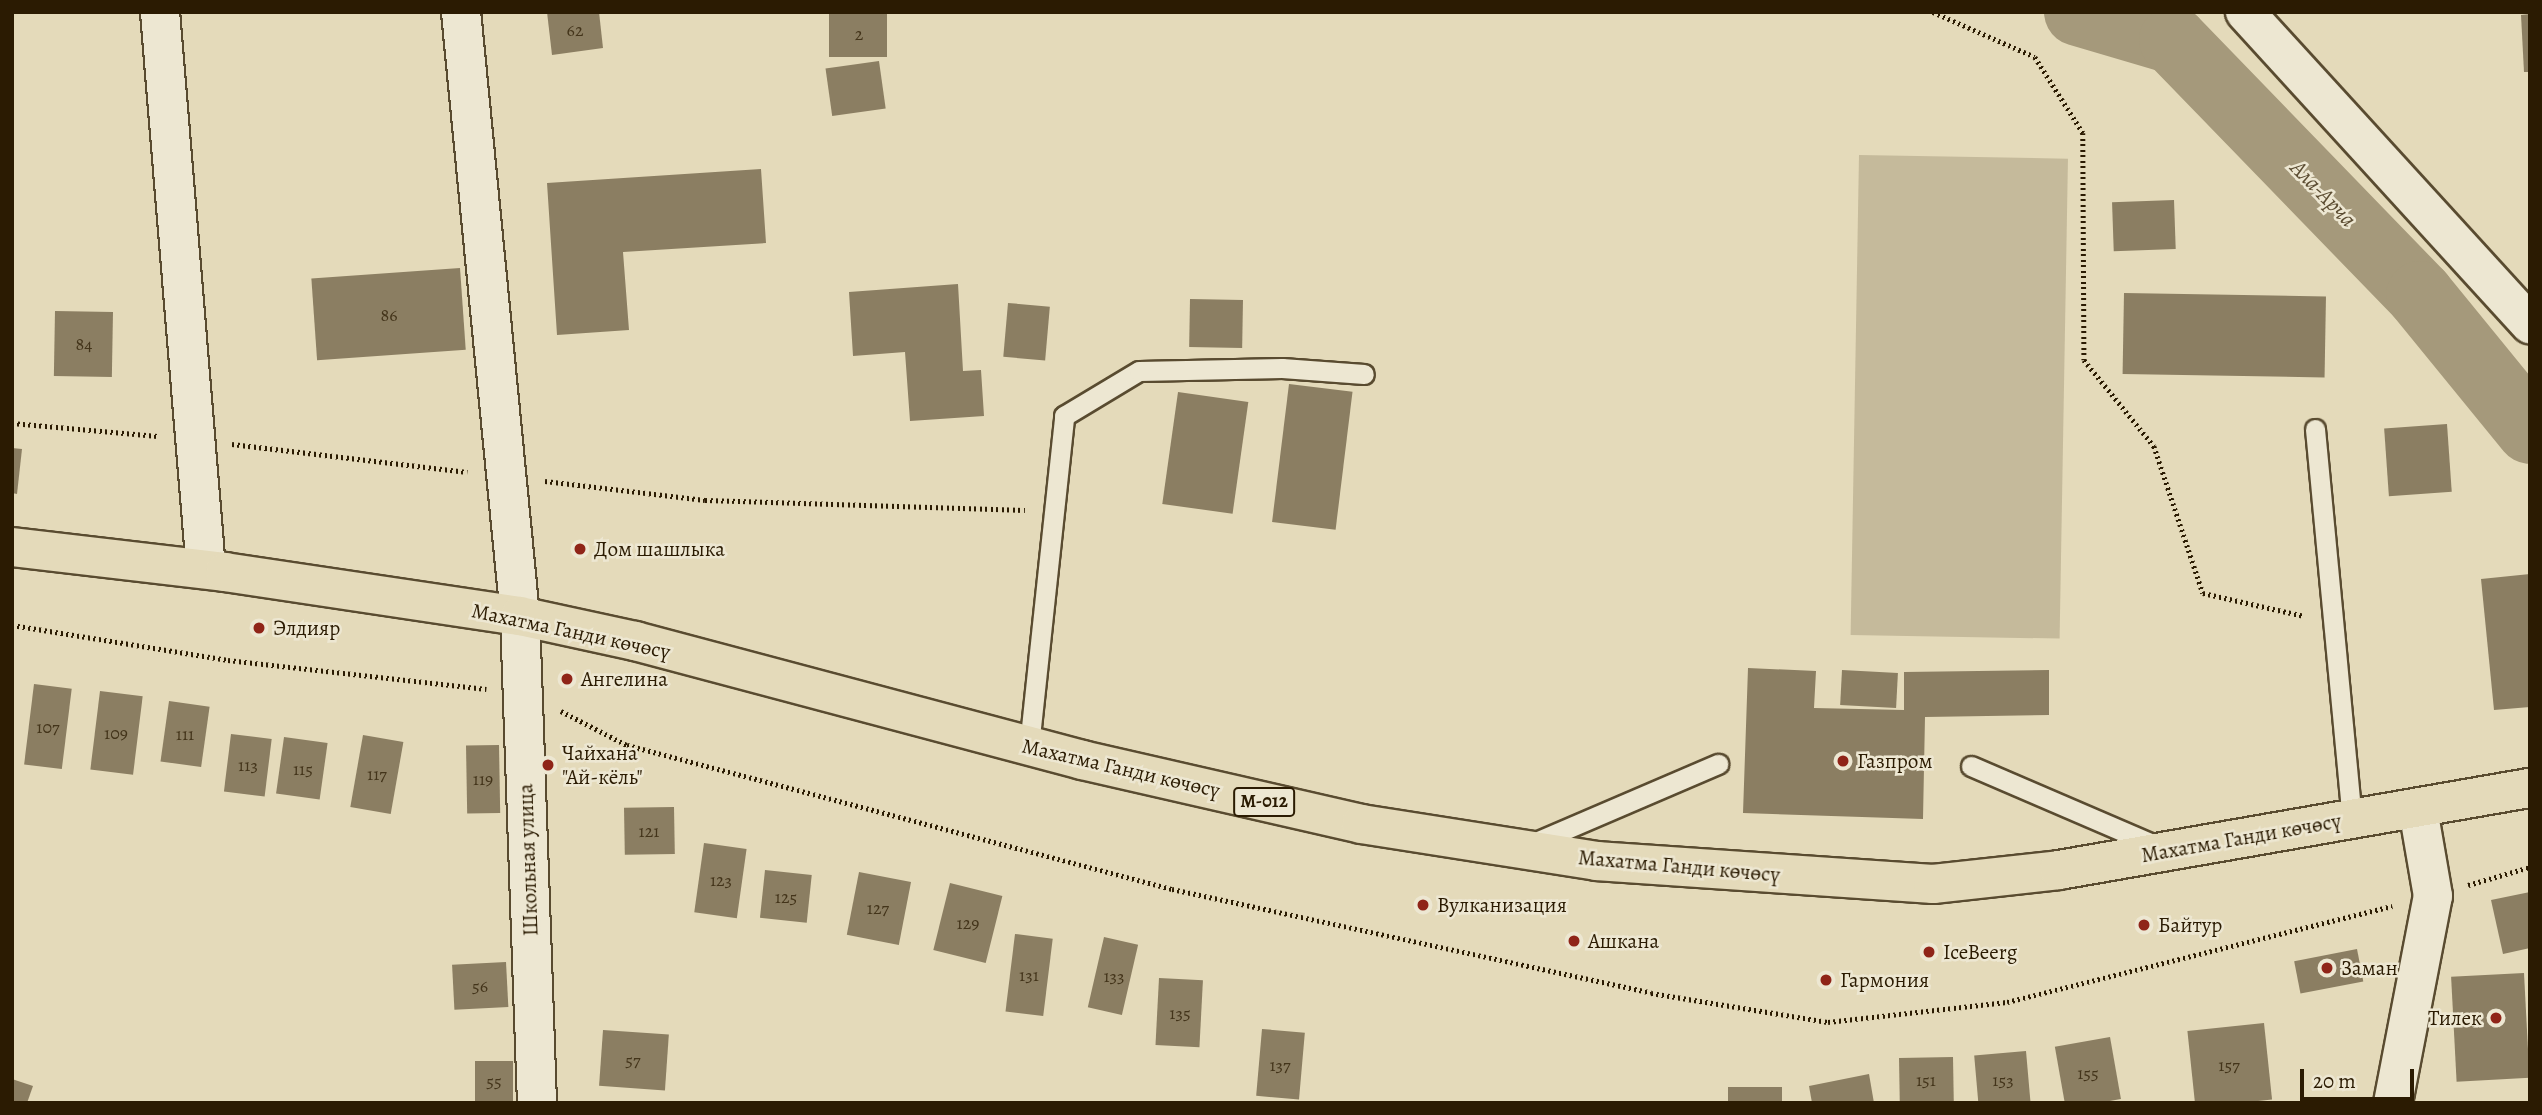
<!DOCTYPE html>
<meta charset="utf-8">
<style>
body{margin:0}
#map{position:relative;width:2542px;height:1115px;overflow:hidden;background:#e4daba;font-family:Alegreya,serif}
div>[style]{position:absolute}
[style*='--x']{left:calc(var(--x)*1px);top:calc(var(--y)*1px);width:calc(var(--w)*1px);rotate:calc(var(--a)*1deg)}
.green>*{inset:0;background:#c5ba9b;transform-origin:0 0}
.river>*{height:68px;margin:-34px;padding:0 34px;transform-origin:34px;border-radius:34px;background:#a5997b}
.building>*{inset:0;background:#8b7e62;transform-origin:0 0}
.path>*{height:4.5px;margin-top:-2.25px;transform-origin:0;background:repeating-linear-gradient(90deg,#2b1b02 0 2px,transparent 0 5.5px)}
.roads{filter:drop-shadow(2px 0 #594b30) drop-shadow(-2px 0 #594b30) drop-shadow(0 2px #594b30) drop-shadow(0 -2px #594b30)}
.lane>*{height:19px;margin:-9.5px;padding:0 9.5px;transform-origin:9.5px;border-radius:9.5px;background:#ede7d2}
.street>*{height:38px;margin:-19px;padding:0 19px;transform-origin:19px;border-radius:19px;background:#ede7d2}
.primary>*{height:38px;margin:-19px;padding:0 19px;transform-origin:19px;border-radius:19px;background:#e4daba}
.dots>*{width:19px;height:19px;translate:-50% -50%;box-sizing:border-box;border:4px solid #ede7d2;border-radius:50%}
span{translate:-50% -50%;white-space:nowrap;text-align:center;line-height:1.15;-webkit-text-stroke:5px #ede7d2;paint-order:stroke}
.number-label{font-size:18px;color:#43341a}
.number-label span{-webkit-text-stroke-width:0}
.shield-label span{padding:2px 5px;background:#ede7d2;border:2px solid;border-radius:5px;-webkit-text-stroke-width:0}
.shield-label{font-size:19px;color:#2b1b02;font-weight:700}
.poi-label{font-size:21px;color:#2b1b02}
.left{translate:0 -50%;text-align:left}
.right{translate:-100% -50%;text-align:right}
.street-label{font-size:21px;color:#2b1b02}
.water-label{font-size:23px;color:#5c4d32;font-style:italic}
.frame{position:absolute;inset:0;border:14px solid #2b1b02;pointer-events:none}
.scale{position:absolute;left:2300px;top:1069px;width:114px;height:32px;box-sizing:border-box;border:4px solid #2b1b02;border-top:0;padding-left:9px;font-size:21px;line-height:24px;white-space:nowrap;color:#2b1b02;-webkit-text-stroke:5px #ede7d2;paint-order:stroke}
</style>
<div id="map">
<div class="green">
<div style="left:1859px;top:155px;width:209px;height:480px;rotate:1deg"></div>
</div>
<div class="river">
<div style="--x:2078;--y:12;--w:99;--a:16.4"></div>
<div style="--x:2173;--y:40;--w:355;--a:45.9"></div>
<div style="--x:2420;--y:295;--w:174;--a:50.8"></div>
</div>
<div class="building">
<div style="clip-path:polygon(547px 12px,599px 12px,603px 48px,552px 55px)"></div>
<div style="left:829px;top:12px;width:58px;height:45px"></div>
<div style="clip-path:polygon(2530px 14px,2530px 72px,2524px 72px,2521px 15px)"></div>
<div style="left:879px;top:61px;width:48px;height:54px;rotate:82deg"></div>
<div style="clip-path:polygon(761px 169px,766px 243px,623px 252px,629px 330px,557px 335px,547px 183px)"></div>
<div style="left:2174px;top:200px;width:49px;height:62px;rotate:88deg"></div>
<div style="left:460px;top:268px;width:82px;height:149px;rotate:86deg"></div>
<div style="clip-path:polygon(958px 284px,963px 371px,981px 370px,984px 416px,910px 421px,905px 352px,853px 356px,849px 292px)"></div>
<div style="left:2124px;top:293px;width:202px;height:81px;rotate:1deg"></div>
<div style="left:1190px;top:299px;width:53px;height:48px;rotate:1deg"></div>
<div style="left:1008px;top:303px;width:42px;height:54px;rotate:5deg"></div>
<div style="left:55px;top:311px;width:58px;height:65px;rotate:1deg"></div>
<div style="left:1289px;top:384px;width:64px;height:139px;rotate:7deg"></div>
<div style="left:1178px;top:392px;width:71px;height:113px;rotate:8deg"></div>
<div style="left:2447px;top:424px;width:68px;height:63px;rotate:86deg"></div>
<div style="clip-path:polygon(12px 448px,22px 449px,17px 494px,12px 493px)"></div>
<div style="clip-path:polygon(2530px 574px,2530px 707px,2494px 710px,2481px 579px)"></div>
<div style="clip-path:polygon(1748px 668px,1816px 671px,1814px 708px,1904px 710px,1904px 672px,2049px 670px,2049px 715px,1925px 717px,1923px 819px,1743px 813px)"></div>
<div style="left:1842px;top:670px;width:56px;height:35px;rotate:3deg"></div>
<div style="left:34px;top:684px;width:38px;height:81px;rotate:7deg"></div>
<div style="left:100px;top:691px;width:43px;height:79px;rotate:7deg"></div>
<div style="left:169px;top:701px;width:41px;height:61px;rotate:8deg"></div>
<div style="left:231px;top:734px;width:41px;height:58px;rotate:7deg"></div>
<div style="left:363px;top:735px;width:41px;height:73px;rotate:10deg"></div>
<div style="left:284px;top:737px;width:44px;height:57px;rotate:8deg"></div>
<div style="left:499px;top:745px;width:68px;height:33px;rotate:89deg"></div>
<div style="left:674px;top:807px;width:47px;height:50px;rotate:89deg"></div>
<div style="left:704px;top:843px;width:43px;height:70px;rotate:8deg"></div>
<div style="left:765px;top:870px;width:47px;height:48px;rotate:6deg"></div>
<div style="left:859px;top:872px;width:53px;height:64px;rotate:11deg"></div>
<div style="left:950px;top:883px;width:54px;height:69px;rotate:14deg"></div>
<div style="clip-path:polygon(2530px 892px,2530px 948px,2503px 954px,2491px 900px)"></div>
<div style="left:1015px;top:934px;width:38px;height:78px;rotate:7deg"></div>
<div style="left:1104px;top:937px;width:35px;height:72px;rotate:13deg"></div>
<div style="left:2357px;top:949px;width:33px;height:64px;rotate:79deg"></div>
<div style="left:506px;top:962px;width:45px;height:54px;rotate:87deg"></div>
<div style="left:2524px;top:973px;width:105px;height:73px;rotate:87deg"></div>
<div style="left:1159px;top:978px;width:44px;height:67px;rotate:3deg"></div>
<div style="left:2264px;top:1023px;width:77px;height:77px;rotate:84deg"></div>
<div style="left:1262px;top:1029px;width:43px;height:67px;rotate:5deg"></div>
<div style="left:603px;top:1030px;width:66px;height:56px;rotate:4deg"></div>
<div style="left:2110px;top:1037px;width:63px;height:56px;rotate:80deg"></div>
<div style="left:2026px;top:1051px;width:52px;height:52px;rotate:85deg"></div>
<div style="left:1953px;top:1057px;width:46px;height:54px;rotate:89deg"></div>
<div style="left:475px;top:1061px;width:38px;height:41px"></div>
<div style="clip-path:polygon(1869px 1074px,1874px 1103px,1812px 1103px,1809px 1086px)"></div>
<div style="clip-path:polygon(12px 1079px,33px 1086px,27px 1103px,12px 1103px)"></div>
<div style="left:1728px;top:1087px;width:54px;height:16px"></div>
</div>
<div class="path">
<div style="--x:1933;--y:12;--w:111;--a:23.8"></div>
<div style="--x:2035;--y:57;--w:90;--a:57.7"></div>
<div style="--x:2083;--y:133;--w:227;--a:89.7"></div>
<div style="--x:2084;--y:360;--w:111;--a:50.9"></div>
<div style="--x:2154;--y:446;--w:155;--a:71.6"></div>
<div style="--x:2203;--y:593;--w:104;--a:12.8"></div>
<div style="--x:12;--y:423;--w:146;--a:5.1"></div>
<div style="--x:232;--y:444;--w:237;--a:6.8"></div>
<div style="--x:545;--y:481;--w:161;--a:6.8"></div>
<div style="--x:705;--y:500;--w:320;--a:1.8"></div>
<div style="--x:12;--y:625;--w:219;--a:9.2"></div>
<div style="--x:228;--y:660;--w:260;--a:6.4"></div>
<div style="--x:561;--y:711;--w:74;--a:27.3"></div>
<div style="--x:627;--y:745;--w:564;--a:14.8"></div>
<div style="--x:1172;--y:889;--w:490;--a:12.2"></div>
<div style="--x:1651;--y:993;--w:179;--a:9.3"></div>
<div style="--x:1828;--y:1022;--w:180;--a:-6.4"></div>
<div style="--x:2007;--y:1002;--w:397;--a:-14"></div>
<div style="--x:2468;--y:885;--w:65;--a:-16.2"></div>
</div>
<div class="roads">
<div class="lane">
<div style="--x:2315;--y:429;--w:393;--a:84.6"></div>
<div style="--x:1029;--y:746;--w:332;--a:-83.9"></div>
<div style="--x:1064;--y:416;--w:87;--a:-31"></div>
<div style="--x:1139;--y:371;--w:143;--a:-1.2"></div>
<div style="--x:1282;--y:368;--w:82;--a:4.2"></div>
<div style="--x:1971;--y:766;--w:205;--a:23.3"></div>
<div style="--x:1529;--y:845;--w:206;--a:-23.2"></div>
</div>
<div class="street">
<div style="--x:160;--y:12;--w:559;--a:85.28"></div>
<div style="--x:461;--y:12;--w:607;--a:84.42"></div>
<div style="--x:520;--y:616;--w:487;--a:88"></div>
<div style="--x:2245;--y:12;--w:423;--a:47.6"></div>
<div style="--x:2393;--y:1103;--w:211;--a:-79.1"></div>
<div style="--x:2433;--y:896;--w:88;--a:-99.8"></div>
</div>
<div class="primary">
<div style="--x:12;--y:547;--w:214;--a:6.7"></div>
<div style="--x:225;--y:572;--w:298;--a:8.5"></div>
<div style="--x:520;--y:616;--w:118;--a:12.3"></div>
<div style="--x:635;--y:641;--w:463;--a:14.9"></div>
<div style="--x:1082;--y:760;--w:286;--a:12.9"></div>
<div style="--x:1361;--y:824;--w:238;--a:8.9"></div>
<div style="--x:1596;--y:861;--w:338;--a:3.9"></div>
<div style="--x:1933;--y:884;--w:127;--a:-6.3"></div>
<div style="--x:2059;--y:870;--w:478;--a:-9.9"></div>
</div>
</div>
<div class="dots">
<div style="left:580px;top:549px;background:#8f2418"></div>
<div style="left:259px;top:628px;background:#8f2418"></div>
<div style="left:567px;top:679px;background:#8f2418"></div>
<div style="left:1843px;top:761px;background:#8f2418"></div>
<div style="left:548px;top:765px;background:#8f2418"></div>
<div style="left:1423px;top:905px;background:#8f2418"></div>
<div style="left:2144px;top:925px;background:#8f2418"></div>
<div style="left:1574px;top:941px;background:#8f2418"></div>
<div style="left:1929px;top:952px;background:#8f2418"></div>
<div style="left:2327px;top:968px;background:#8f2418"></div>
<div style="left:1826px;top:980px;background:#8f2418"></div>
<div style="left:2496px;top:1018px;background:#8f2418"></div>
</div>
<div class="number-label">
<span style="left:575px;top:30px">62</span>
<span style="left:859px;top:34px">2</span>
<span style="left:389px;top:315px">86</span>
<span style="left:84px;top:344px">84</span>
<span style="left:48px;top:727px">107</span>
<span style="left:116px;top:733px">109</span>
<span style="left:185px;top:734px">111</span>
<span style="left:248px;top:765px">113</span>
<span style="left:303px;top:769px">115</span>
<span style="left:377px;top:774px">117</span>
<span style="left:483px;top:779px">119</span>
<span style="left:649px;top:831px">121</span>
<span style="left:721px;top:880px">123</span>
<span style="left:786px;top:897px">125</span>
<span style="left:878px;top:908px">127</span>
<span style="left:968px;top:923px">129</span>
<span style="left:1029px;top:975px">131</span>
<span style="left:1114px;top:976px">133</span>
<span style="left:480px;top:986px">56</span>
<span style="left:1180px;top:1013px">135</span>
<span style="left:633px;top:1060px">57</span>
<span style="left:1280px;top:1065px">137</span>
<span style="left:2229px;top:1065px">157</span>
<span style="left:2088px;top:1073px">155</span>
<span style="left:1926px;top:1080px">151</span>
<span style="left:2003px;top:1080px">153</span>
<span style="left:494px;top:1081px">55</span>
</div>
<div class="shield-label">
<span style="left:1264px;top:802px">М-012</span>
</div>
<div class="poi-label">
<span class="left" style="left:594px;top:549px">Дом шашлыка</span>
<span class="left" style="left:273px;top:628px">Элдияр</span>
<span class="left" style="left:581px;top:679px">Ангелина</span>
<span class="left" style="left:562px;top:765px">Чайхана<br>"Ай-кёль"</span>
<span class="left" style="left:1857px;top:761px">Газпром</span>
<span class="left" style="left:1437px;top:905px">Вулканизация</span>
<span class="left" style="left:2158px;top:925px">Байтур</span>
<span class="left" style="left:1588px;top:941px">Ашкана</span>
<span class="left" style="left:1943px;top:952px">IceBeerg</span>
<span class="left" style="left:2341px;top:968px">Заман</span>
<span class="left" style="left:1840px;top:980px">Гармония</span>
<span class="right" style="left:2482px;top:1018px">Тилек</span>
</div>
<div class="street-label">
<span style="left:571px;top:631px;rotate:12deg">Махатма Ганди көчөсү</span>
<span style="left:1121px;top:768px;rotate:13deg">Махатма Ганди көчөсү</span>
<span style="left:2241px;top:838px;rotate:-10deg">Махатма Ганди көчөсү</span>
<span style="left:528px;top:860px;rotate:-92deg">Школьная улица</span>
<span style="left:1679px;top:866px;rotate:5deg">Махатма Ганди көчөсү</span>
</div>
<div class="water-label">
<span style="left:2323px;top:194px;rotate:46deg">Ала-Арча</span>
</div>
<div class="frame"></div>
<div class="scale">20 m</div>
</div>
